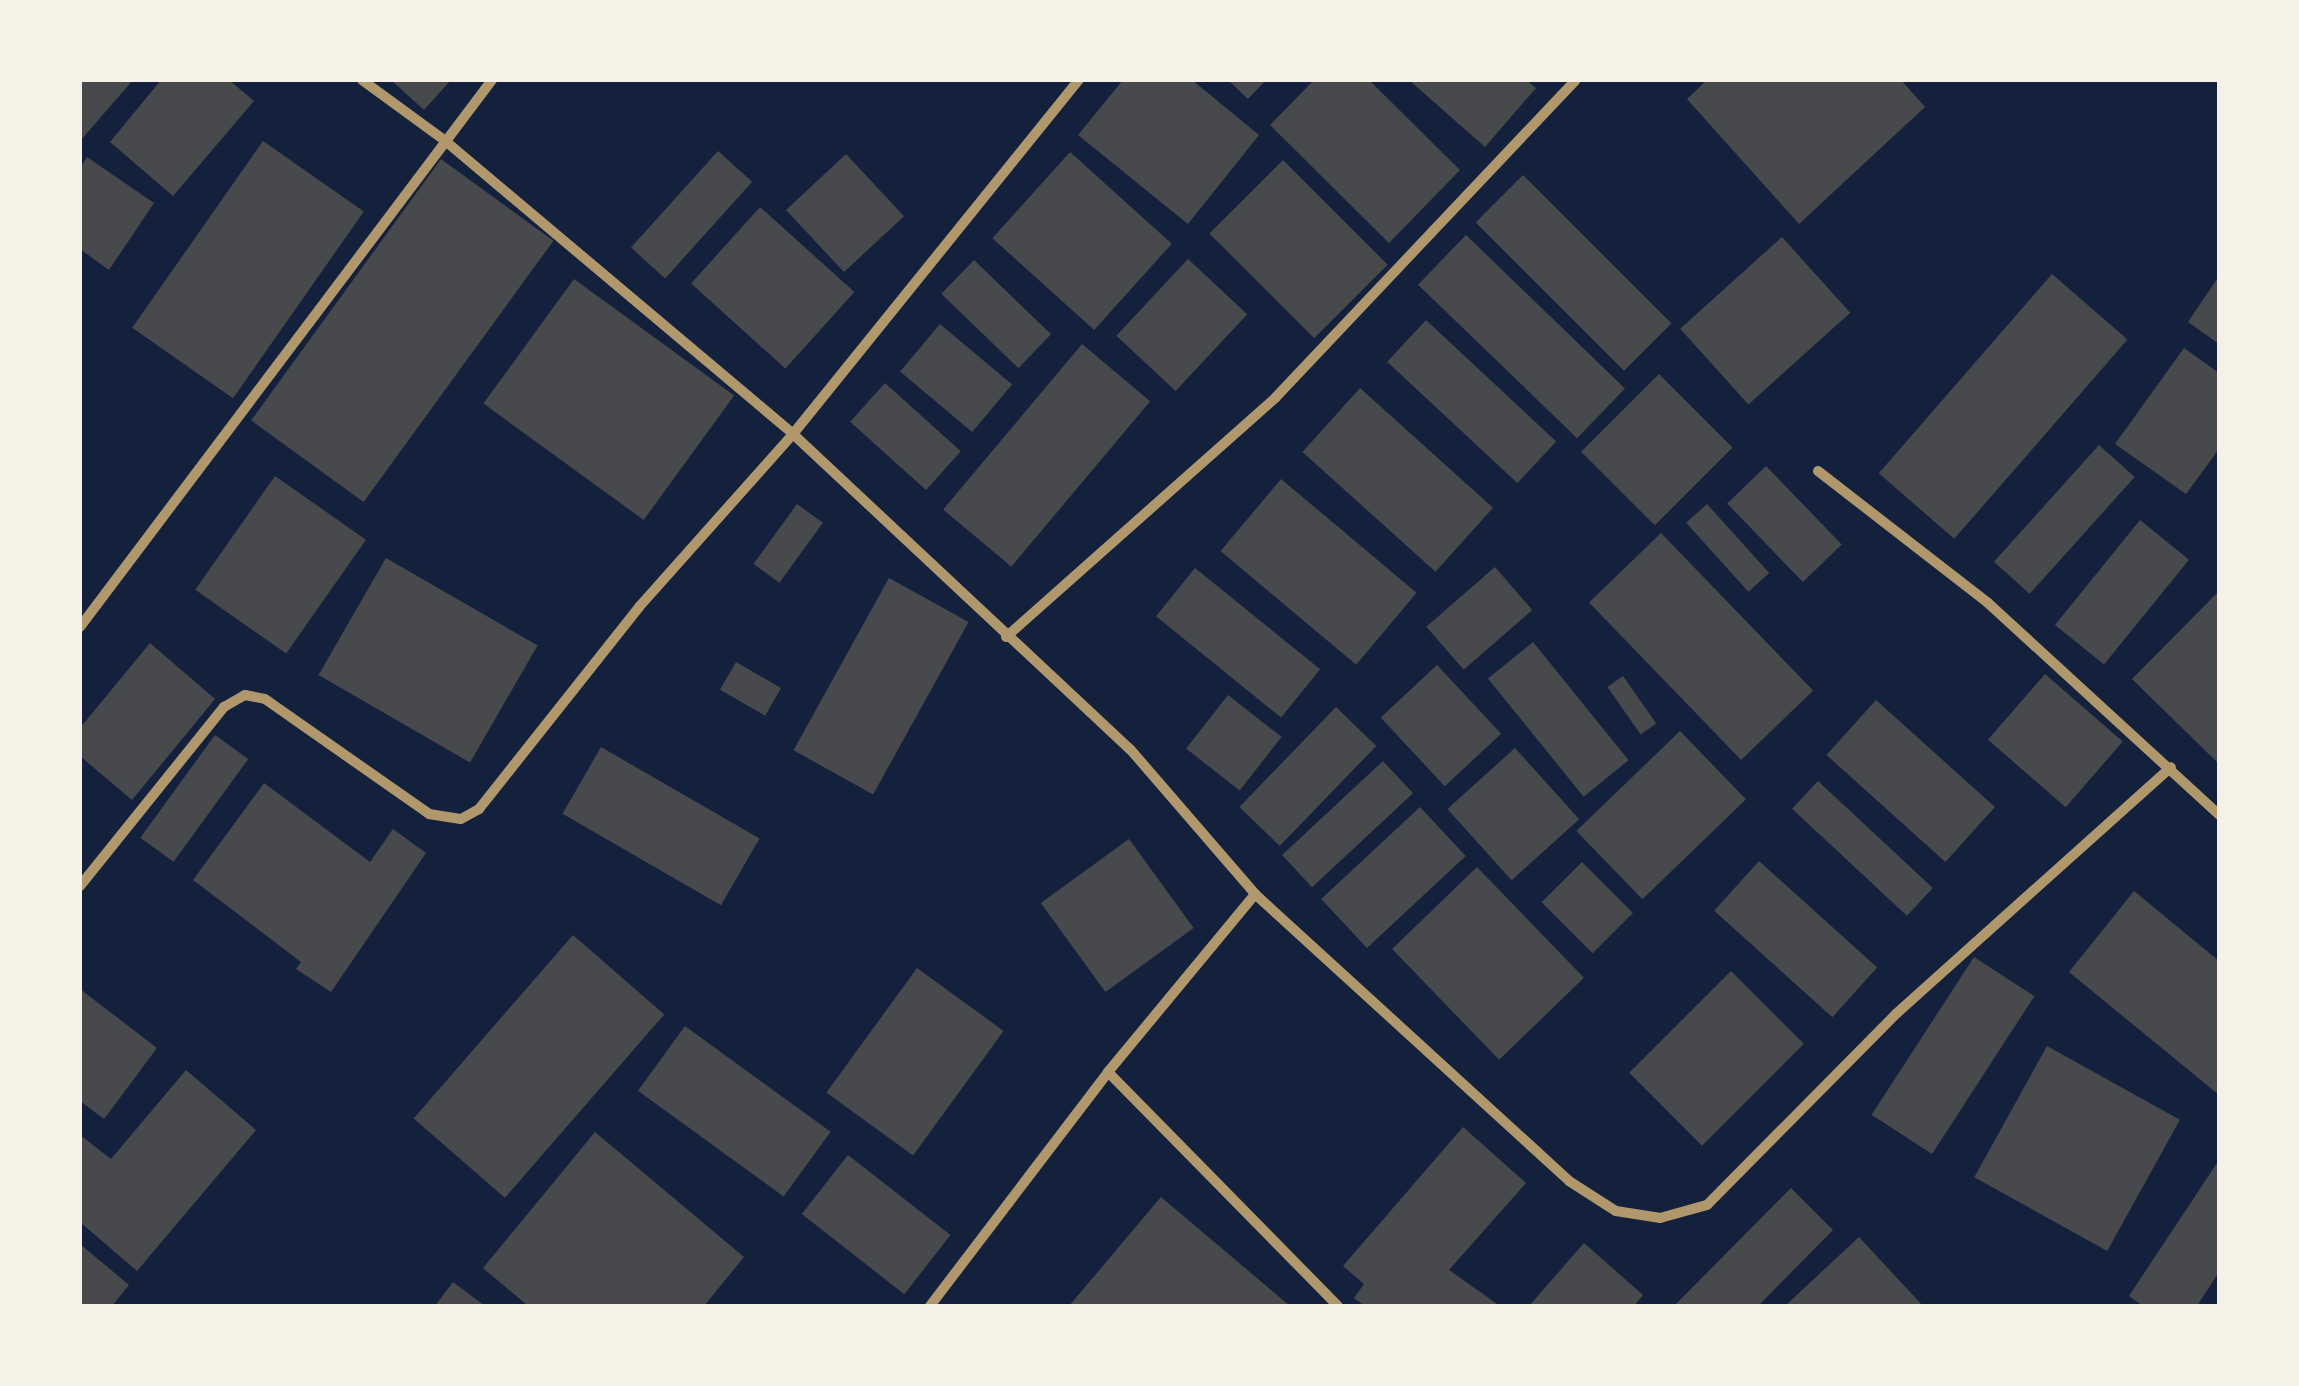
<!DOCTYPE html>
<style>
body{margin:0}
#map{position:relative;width:2299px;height:1386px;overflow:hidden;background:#14213d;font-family:Merriweather,serif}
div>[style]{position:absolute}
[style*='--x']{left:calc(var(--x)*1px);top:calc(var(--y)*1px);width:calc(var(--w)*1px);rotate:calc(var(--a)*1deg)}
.building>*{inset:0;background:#48494c;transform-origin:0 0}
.minor>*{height:10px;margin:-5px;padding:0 5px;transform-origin:5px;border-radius:5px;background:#b1986c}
span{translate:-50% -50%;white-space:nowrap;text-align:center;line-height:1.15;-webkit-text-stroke:10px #f6f1e7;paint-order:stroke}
.frame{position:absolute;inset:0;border:82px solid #f6f1e7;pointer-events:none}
</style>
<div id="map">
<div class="building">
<div style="clip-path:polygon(80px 80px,133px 80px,80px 141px)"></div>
<div style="clip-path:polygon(161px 80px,229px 80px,254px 101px,173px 196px,110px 142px)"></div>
<div style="clip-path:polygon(391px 80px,451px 80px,424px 110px)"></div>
<div style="clip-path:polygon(1123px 80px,1192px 80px,1259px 135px,1188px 224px,1078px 135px)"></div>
<div style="clip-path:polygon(1228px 80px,1266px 80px,1248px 99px)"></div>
<div style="clip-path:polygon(1314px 80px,1369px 80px,1460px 170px,1389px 243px,1270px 125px)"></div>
<div style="clip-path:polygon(1409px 80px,1526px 80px,1536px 88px,1485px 147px)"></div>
<div style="clip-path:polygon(1707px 80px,1901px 80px,1925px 107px,1799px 224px,1687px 99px)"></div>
<div style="left:263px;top:141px;width:123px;height:228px;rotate:35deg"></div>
<div style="left:718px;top:151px;width:46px;height:130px;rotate:42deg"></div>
<div style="left:1070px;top:152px;width:137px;height:116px;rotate:42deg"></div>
<div style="left:846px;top:154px;width:85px;height:82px;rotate:47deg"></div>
<div style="clip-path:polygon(87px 157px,154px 203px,109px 270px,80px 249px,80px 168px)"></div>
<div style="left:441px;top:159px;width:139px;height:323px;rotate:36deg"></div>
<div style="left:1283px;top:160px;width:148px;height:104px;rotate:45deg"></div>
<div style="left:1523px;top:175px;width:210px;height:67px;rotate:45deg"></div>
<div style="left:760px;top:207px;width:127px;height:103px;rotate:42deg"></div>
<div style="left:1466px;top:235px;width:221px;height:69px;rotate:44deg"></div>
<div style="left:1782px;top:237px;width:102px;height:137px;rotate:48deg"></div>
<div style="left:1188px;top:259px;width:81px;height:105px;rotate:43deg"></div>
<div style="left:974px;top:260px;width:107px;height:47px;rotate:44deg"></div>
<div style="left:2052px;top:274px;width:100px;height:264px;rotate:41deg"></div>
<div style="clip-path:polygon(2219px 276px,2219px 344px,2188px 322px)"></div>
<div style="left:574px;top:279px;width:198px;height:154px;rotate:36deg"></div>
<div style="left:1426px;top:320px;width:178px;height:57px;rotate:43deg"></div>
<div style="left:940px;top:324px;width:94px;height:62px;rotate:40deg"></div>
<div style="left:1082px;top:344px;width:89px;height:216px;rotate:40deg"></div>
<div style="clip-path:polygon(2184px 348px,2219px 373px,2219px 449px,2186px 494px,2115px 444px)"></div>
<div style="left:1659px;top:374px;width:104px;height:110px;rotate:45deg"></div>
<div style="left:885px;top:383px;width:102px;height:52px;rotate:42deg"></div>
<div style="left:1360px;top:388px;width:179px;height:86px;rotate:42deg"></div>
<div style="left:2099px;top:445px;width:48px;height:157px;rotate:42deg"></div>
<div style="left:1766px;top:466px;width:109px;height:54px;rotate:46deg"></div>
<div style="left:275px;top:476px;width:111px;height:139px;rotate:35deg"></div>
<div style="left:1281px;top:479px;width:177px;height:94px;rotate:40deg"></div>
<div style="left:797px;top:504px;width:32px;height:74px;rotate:36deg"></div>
<div style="left:1707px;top:504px;width:93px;height:28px;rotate:48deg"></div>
<div style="left:2140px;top:520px;width:63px;height:135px;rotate:39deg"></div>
<div style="left:1661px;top:533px;width:219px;height:100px;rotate:46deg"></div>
<div style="left:386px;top:558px;width:175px;height:135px;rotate:30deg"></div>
<div style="left:1495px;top:567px;width:57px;height:91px;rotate:49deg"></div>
<div style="left:1195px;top:568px;width:161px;height:62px;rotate:39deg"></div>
<div style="left:889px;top:578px;width:91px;height:197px;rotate:29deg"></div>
<div style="clip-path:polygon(2219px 591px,2219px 764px,2132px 679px)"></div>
<div style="left:1533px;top:642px;width:152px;height:58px;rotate:51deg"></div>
<div style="clip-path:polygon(150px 643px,215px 699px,132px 800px,80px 756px,80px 728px)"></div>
<div style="left:736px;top:662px;width:52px;height:32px;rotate:30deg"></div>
<div style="left:1437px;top:665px;width:94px;height:77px;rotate:47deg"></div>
<div style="left:2045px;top:674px;width:103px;height:87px;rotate:41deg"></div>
<div style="left:1623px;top:676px;width:58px;height:19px;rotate:55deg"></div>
<div style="left:1228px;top:695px;width:68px;height:68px;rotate:38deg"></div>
<div style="left:1876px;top:700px;width:160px;height:74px;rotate:42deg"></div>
<div style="left:1336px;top:707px;width:56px;height:139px;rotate:44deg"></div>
<div style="left:1680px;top:731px;width:95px;height:144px;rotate:46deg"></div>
<div style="left:215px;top:735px;width:41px;height:127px;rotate:36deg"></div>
<div style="left:601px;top:747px;width:183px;height:77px;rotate:30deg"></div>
<div style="left:1515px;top:748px;width:96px;height:91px;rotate:48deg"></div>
<div style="left:1383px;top:761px;width:44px;height:138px;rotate:47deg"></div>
<div style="left:1818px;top:781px;width:157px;height:38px;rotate:43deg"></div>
<div style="clip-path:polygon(264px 783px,370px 862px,393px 829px,426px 853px,331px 992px,296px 969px,301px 962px,193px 880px)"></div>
<div style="left:1420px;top:807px;width:67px;height:135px;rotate:47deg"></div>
<div style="left:1129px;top:839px;width:110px;height:109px;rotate:54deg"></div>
<div style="left:1759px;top:861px;width:159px;height:67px;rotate:42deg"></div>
<div style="left:1582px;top:862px;width:72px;height:57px;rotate:45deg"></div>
<div style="left:1477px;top:867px;width:154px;height:118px;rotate:46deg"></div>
<div style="clip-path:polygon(2134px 891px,2219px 961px,2219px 1095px,2069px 972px)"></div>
<div style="left:573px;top:935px;width:121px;height:243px;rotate:41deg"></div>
<div style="left:1974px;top:957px;width:72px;height:188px;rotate:33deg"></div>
<div style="left:917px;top:968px;width:107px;height:154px;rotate:36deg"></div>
<div style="left:1731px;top:971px;width:103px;height:144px;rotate:45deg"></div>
<div style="clip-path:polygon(80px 989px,157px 1048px,104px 1119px,80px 1101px)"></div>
<div style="left:685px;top:1026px;width:180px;height:80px;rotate:36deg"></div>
<div style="left:2047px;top:1046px;width:152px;height:150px;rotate:29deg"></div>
<div style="clip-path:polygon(186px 1070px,256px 1130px,137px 1271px,80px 1222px,80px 1135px,111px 1159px)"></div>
<div style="clip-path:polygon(1463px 1127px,1526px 1183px,1449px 1270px,1500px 1306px,1365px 1306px,1354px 1298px,1364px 1284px,1343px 1266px)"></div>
<div style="clip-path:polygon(595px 1132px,744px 1257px,704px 1306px,528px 1306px,483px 1268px)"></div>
<div style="left:848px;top:1155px;width:130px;height:75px;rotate:38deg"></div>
<div style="clip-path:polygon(2219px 1160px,2219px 1272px,2197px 1306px,2143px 1306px,2129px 1296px)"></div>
<div style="clip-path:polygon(1791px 1188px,1833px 1230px,1758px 1306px,1674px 1306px)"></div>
<div style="clip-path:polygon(1161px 1197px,1290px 1306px,1069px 1306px)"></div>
<div style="clip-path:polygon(1859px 1237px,1923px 1306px,1785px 1306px)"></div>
<div style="clip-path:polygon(1584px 1243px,1643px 1295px,1634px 1306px,1529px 1306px)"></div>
<div style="clip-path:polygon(80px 1244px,129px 1285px,112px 1306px,80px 1306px)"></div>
<div style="clip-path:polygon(453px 1282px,485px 1306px,435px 1306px)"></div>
</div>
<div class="minor">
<div style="--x:362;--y:80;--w:100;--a:36.1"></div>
<div style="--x:443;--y:139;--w:458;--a:40.1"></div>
<div style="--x:793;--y:434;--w:461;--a:43.1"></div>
<div style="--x:1130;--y:749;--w:191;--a:49.2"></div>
<div style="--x:1255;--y:894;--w:425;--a:42.4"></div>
<div style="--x:1569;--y:1181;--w:56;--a:32.6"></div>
<div style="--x:1616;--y:1211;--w:45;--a:9"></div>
<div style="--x:1660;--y:1218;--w:49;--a:-15.5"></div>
<div style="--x:1707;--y:1205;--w:270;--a:-45.3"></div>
<div style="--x:1897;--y:1013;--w:368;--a:-41.9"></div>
<div style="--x:1818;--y:471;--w:215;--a:37.8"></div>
<div style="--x:1988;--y:603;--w:314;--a:42.5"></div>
<div style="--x:80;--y:627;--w:685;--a:-53.01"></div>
<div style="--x:1006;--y:637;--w:361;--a:-41.6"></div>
<div style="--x:1276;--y:397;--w:436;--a:-46.6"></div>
<div style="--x:80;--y:886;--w:230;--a:-51.2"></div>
<div style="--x:224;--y:707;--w:24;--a:-30"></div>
<div style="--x:245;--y:695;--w:20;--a:11"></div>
<div style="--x:265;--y:699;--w:200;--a:35"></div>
<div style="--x:429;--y:814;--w:32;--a:9"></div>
<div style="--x:461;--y:819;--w:21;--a:-29"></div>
<div style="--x:479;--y:809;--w:258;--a:-51.6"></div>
<div style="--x:639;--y:607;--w:232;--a:-48.3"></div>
<div style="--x:793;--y:434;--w:455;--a:-51.1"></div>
<div style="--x:1108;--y:1072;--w:328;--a:45.5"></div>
<div style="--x:930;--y:1306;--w:294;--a:-52.7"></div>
<div style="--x:1108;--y:1072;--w:231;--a:-50.4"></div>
</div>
<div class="frame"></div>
</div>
